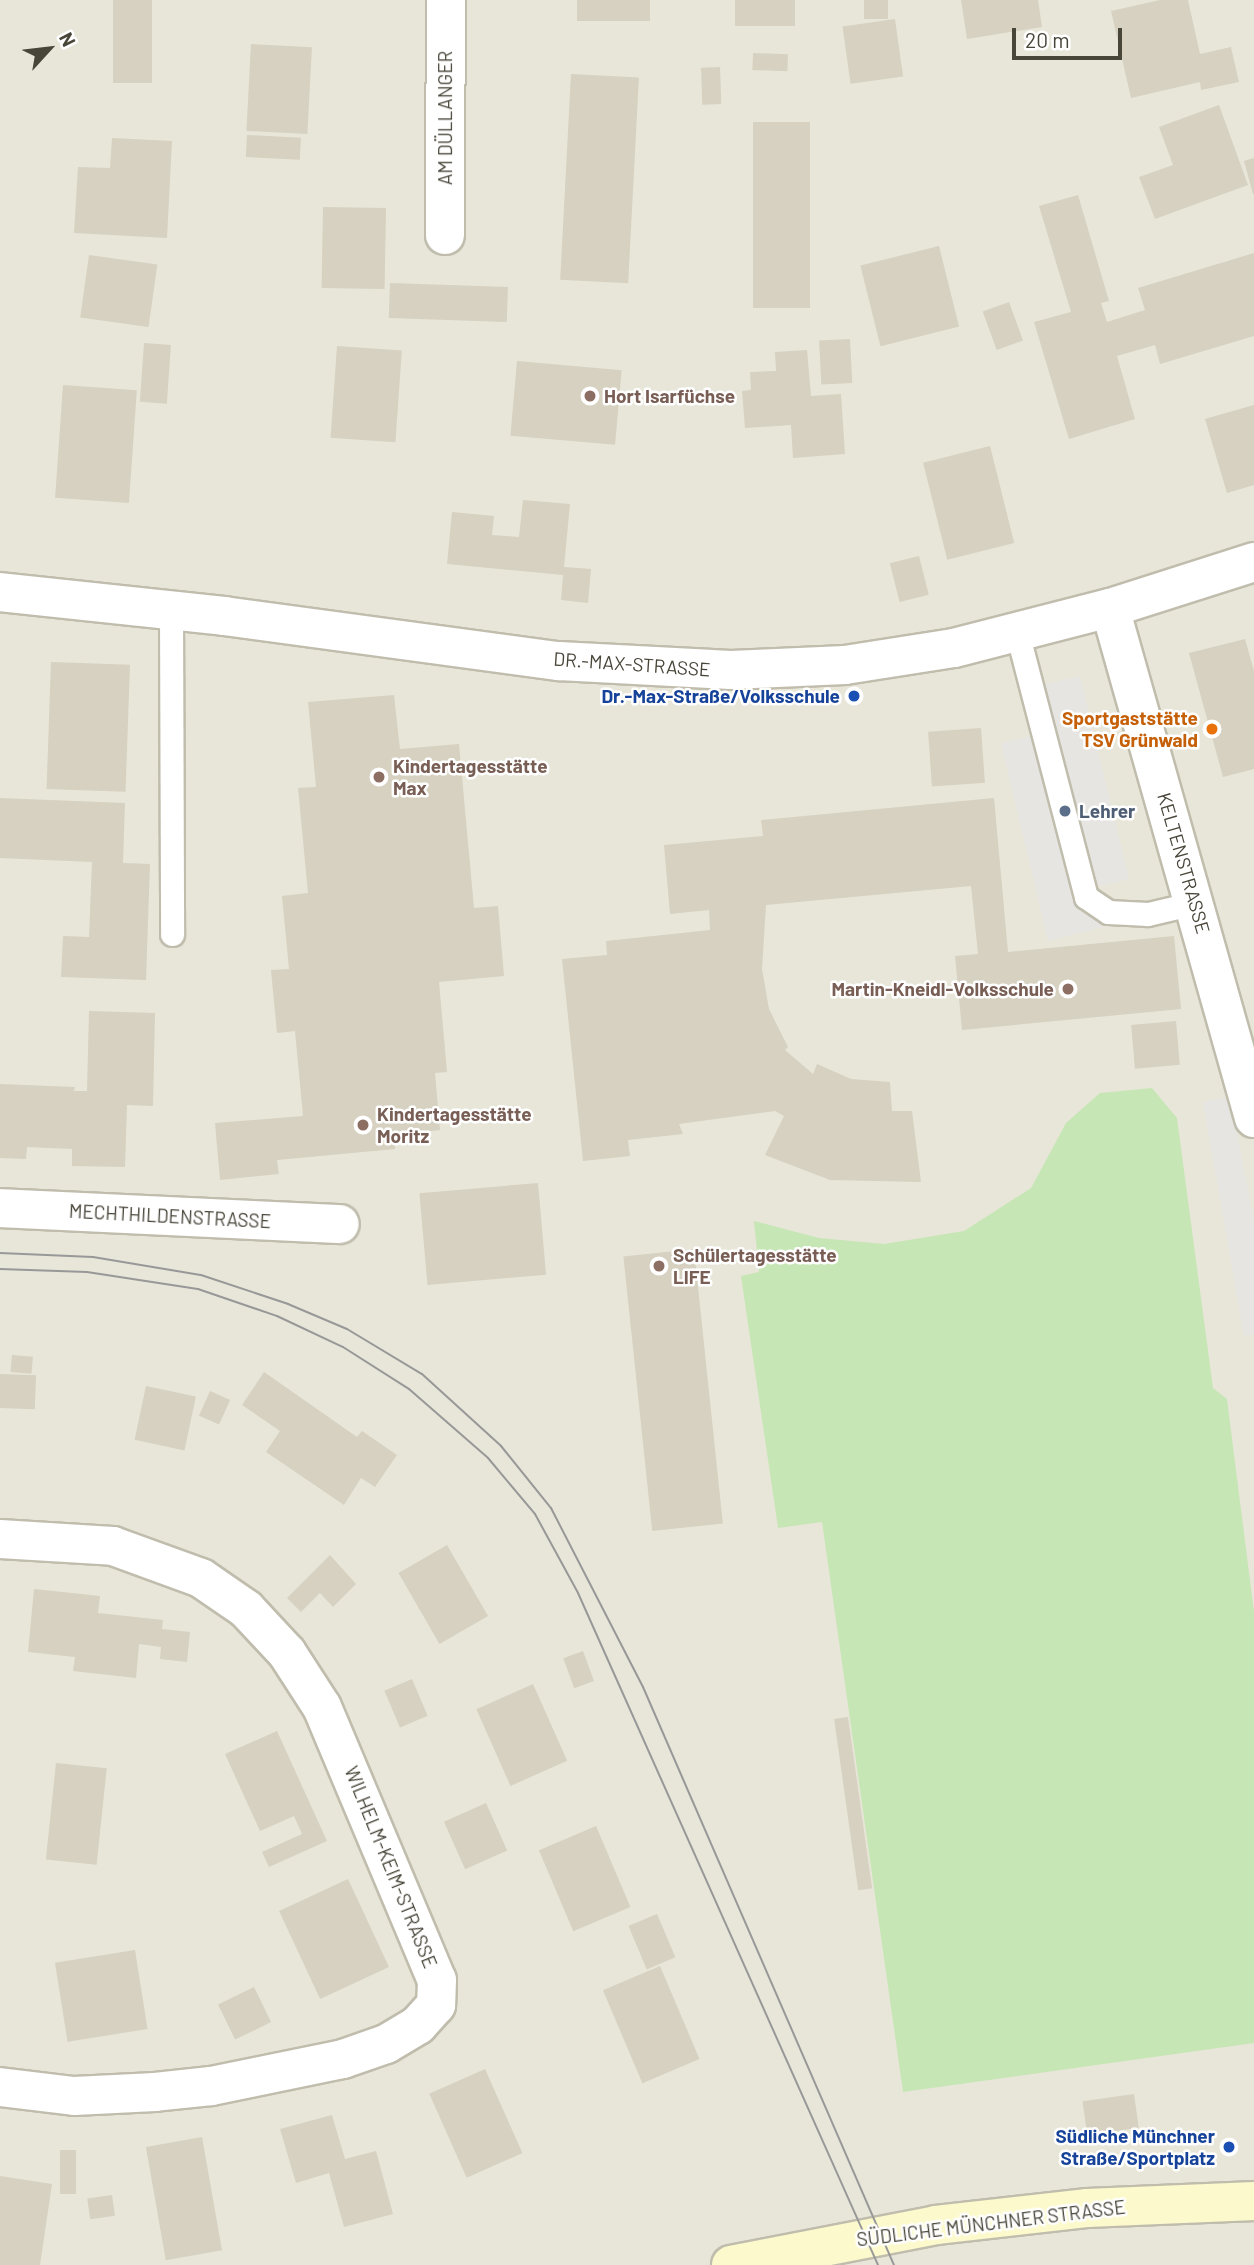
<!DOCTYPE html>
<meta charset="utf-8">
<style>
body{margin:0}
#map{position:relative;width:1254px;height:2265px;overflow:hidden;background:#f4f3ea;font-family:Barlow,sans-serif}
div>[style]{position:absolute}
[style*='--x']{left:calc(var(--x)*1px);top:calc(var(--y)*1px);width:calc(var(--w)*1px);rotate:calc(var(--a)*1deg)}
.residential>*{inset:0;background:#e8e6d9;transform-origin:0 0}
.green>*{inset:0;background:#c7e6b5}
.parking>*{inset:0;background:#e6e5e2}
.building>*{inset:0;background:#d6d1c0;transform-origin:0 0}
.roads{filter:drop-shadow(2px 0 #c0bdad) drop-shadow(-2px 0 #c0bdad) drop-shadow(0 2px #c0bdad) drop-shadow(0 -2px #c0bdad)}
.service>*{height:23px;margin:-11.5px;padding:0 11.5px;transform-origin:11.5px;border-radius:11.5px;background:#fff}
.minor>*{height:38px;margin:-19px;padding:0 19px;transform-origin:19px;border-radius:19px;background:#fff}
.secondary>*{height:38px;margin:-19px;padding:0 19px;transform-origin:19px;border-radius:19px;background:#fcfacd}
.tram>*{height:2px;margin:-1px;padding:0 1px;transform-origin:1px;border-radius:1px;background:#989898}
.dots>*{width:19px;height:19px;translate:-50% -50%;box-sizing:border-box;border:4px solid #fff;border-radius:50%}
span{translate:-50% -50%;white-space:nowrap;text-align:center;line-height:1.15;-webkit-text-stroke:5px #fff;paint-order:stroke}
.street-label{font-size:19px;color:#484539}
.education-label{font-size:19px;color:#785e54;font-weight:700}
.left{translate:0 -50%;text-align:left}
.right{translate:-100% -50%;text-align:right}
.transit-label{font-size:19px;color:#164399;font-weight:700}
.food-label{font-size:19px;color:#c56008;font-weight:700}
.service-label{font-size:19px;color:#4e5e75;font-weight:700}
.north{position:absolute;left:14px;top:14px;width:70px;height:70px;-webkit-text-stroke:5px #fff;paint-order:stroke;rotate:63deg;font-size:19px;font-weight:700;line-height:28px;text-align:center;color:#484539}
.north::after{content:'';display:block;margin:auto;width:24px;height:32px;background:#484539;clip-path:polygon(50% 0,100% 100%,50% 72%,0 100%)}
.scale{position:absolute;left:1012px;top:28px;width:110px;height:32px;box-sizing:border-box;border:4px solid #484539;border-top:0;padding-left:9px;font-size:21px;line-height:24px;white-space:nowrap;color:#484539;-webkit-text-stroke:5px #fff;paint-order:stroke}
</style>
<div id="map">
<div class="residential">
<div style="left:0;top:0;width:1254px;height:2265px"></div>
</div>
<div class="green">
<div style="clip-path:polygon(1152px 1088px,1177px 1118px,1213px 1388px,1227px 1399px,1254px 1612px,1254px 2043px,903px 2092px,822px 1522px,778px 1528px,741px 1276px,759px 1272px,754px 1221px,819px 1238px,884px 1244px,964px 1231px,1031px 1188px,1066px 1123px,1100px 1093px)"></div>
</div>
<div class="parking">
<div style="clip-path:polygon(1080px 676px,1129px 879px,1093px 888px,1103px 927px,1048px 941px,1001px 743px,1030px 736px,1019px 690px)"></div>
<div style="clip-path:polygon(1230px 1097px,1254px 1221px,1254px 1334px,1244px 1336px,1203px 1102px)"></div>
</div>
<div class="building">
<div style="left:113px;top:0;width:39px;height:83px"></div>
<div style="left:577px;top:0;width:73px;height:21px"></div>
<div style="left:735px;top:0;width:60px;height:26px"></div>
<div style="left:864px;top:0;width:24px;height:19px"></div>
<div style="clip-path:polygon(961px 0,1038px 0,1042px 27px,967px 39px)"></div>
<div style="clip-path:polygon(1160px 0,1188px 0,1200px 54px,1231px 47px,1239px 82px,1201px 90px,1200px 82px,1131px 98px,1111px 11px)"></div>
<div style="left:895px;top:19px;width:58px;height:53px;rotate:82deg"></div>
<div style="left:251px;top:44px;width:61px;height:87px;rotate:3deg"></div>
<div style="left:753px;top:53px;width:35px;height:17px;rotate:2deg"></div>
<div style="left:720px;top:67px;width:37px;height:19px;rotate:88deg"></div>
<div style="left:571px;top:74px;width:68px;height:206px;rotate:3deg"></div>
<div style="clip-path:polygon(1219px 105px,1248px 185px,1155px 219px,1139px 177px,1173px 165px,1159px 127px)"></div>
<div style="left:753px;top:122px;width:57px;height:186px"></div>
<div style="left:247px;top:135px;width:54px;height:22px;rotate:3deg"></div>
<div style="clip-path:polygon(112px 138px,172px 141px,167px 238px,74px 233px,78px 167px,110px 168px)"></div>
<div style="clip-path:polygon(1254px 158px,1254px 194px,1253px 194px,1244px 161px)"></div>
<div style="clip-path:polygon(1078px 195px,1109px 301px,1101px 303px,1107px 322px,1145px 310px,1138px 288px,1254px 253px,1254px 336px,1160px 364px,1155px 345px,1117px 356px,1135px 419px,1069px 439px,1034px 322px,1071px 312px,1039px 206px)"></div>
<div style="left:323px;top:207px;width:63px;height:81px;rotate:1deg"></div>
<div style="left:939px;top:246px;width:83px;height:81px;rotate:76deg"></div>
<div style="left:89px;top:255px;width:69px;height:63px;rotate:8deg"></div>
<div style="left:390px;top:283px;width:118px;height:35px;rotate:2deg"></div>
<div style="left:1009px;top:302px;width:41px;height:28px;rotate:70deg"></div>
<div style="left:850px;top:339px;width:44px;height:31px;rotate:87deg"></div>
<div style="left:144px;top:343px;width:27px;height:59px;rotate:4deg"></div>
<div style="left:337px;top:346px;width:65px;height:92px;rotate:4deg"></div>
<div style="clip-path:polygon(807px 350px,811px 396px,841px 394px,845px 454px,793px 458px,791px 425px,745px 428px,742px 391px,751px 390px,750px 372px,776px 371px,775px 352px)"></div>
<div style="left:517px;top:361px;width:105px;height:75px;rotate:5deg"></div>
<div style="left:63px;top:385px;width:74px;height:113px;rotate:4deg"></div>
<div style="clip-path:polygon(1254px 405px,1254px 485px,1227px 493px,1205px 419px)"></div>
<div style="left:990px;top:446px;width:100px;height:69px;rotate:76deg"></div>
<div style="clip-path:polygon(523px 500px,570px 504px,564px 567px,591px 569px,588px 603px,561px 600px,563px 575px,447px 564px,452px 512px,494px 516px,492px 535px,519px 537px)"></div>
<div style="left:919px;top:556px;width:40px;height:30px;rotate:76deg"></div>
<div style="clip-path:polygon(1245px 639px,1254px 671px,1254px 769px,1223px 777px,1189px 653px)"></div>
<div style="left:51px;top:662px;width:79px;height:127px;rotate:2deg"></div>
<div style="clip-path:polygon(394px 695px,400px 749px,459px 744px,474px 908px,498px 906px,504px 976px,439px 982px,447px 1072px,435px 1073px,440px 1130px,394px 1135px,395px 1149px,277px 1160px,279px 1174px,220px 1180px,215px 1123px,303px 1116px,295px 1031px,277px 1033px,271px 970px,289px 969px,282px 896px,308px 893px,298px 788px,316px 787px,308px 702px)"></div>
<div style="left:981px;top:728px;width:55px;height:53px;rotate:86deg"></div>
<div style="clip-path:polygon(0 798px,125px 803px,123px 863px,150px 864px,146px 980px,61px 977px,63px 936px,89px 937px,92px 862px,0 858px)"></div>
<div style="clip-path:polygon(994px 798px,1008px 952px,1174px 936px,1181px 1009px,962px 1030px,955px 956px,978px 954px,971px 886px,766px 905px,762px 969px,769px 1009px,788px 1047px,785px 1050px,813px 1074px,817px 1064px,851px 1079px,890px 1082px,892px 1111px,912px 1111px,921px 1182px,830px 1180px,765px 1155px,784px 1116px,775px 1111px,679px 1124px,683px 1134px,628px 1140px,630px 1156px,583px 1161px,562px 959px,607px 955px,606px 941px,710px 930px,709px 910px,670px 914px,664px 845px,763px 836px,761px 820px)"></div>
<div style="clip-path:polygon(89px 1011px,155px 1013px,153px 1106px,127px 1105px,125px 1167px,72px 1166px,72px 1149px,27px 1147px,26px 1159px,0 1158px,0 1084px,75px 1087px,74px 1091px,87px 1091px)"></div>
<div style="left:1176px;top:1021px;width:44px;height:45px;rotate:85deg"></div>
<div style="left:538px;top:1183px;width:92px;height:119px;rotate:85deg"></div>
<div style="left:694px;top:1249px;width:276px;height:71px;rotate:84deg"></div>
<div style="left:12px;top:1355px;width:21px;height:17px;rotate:5deg"></div>
<div style="clip-path:polygon(264px 1372px,357px 1437px,362px 1431px,397px 1455px,375px 1487px,361px 1478px,344px 1505px,266px 1452px,280px 1431px,242px 1405px)"></div>
<div style="left:0;top:1374px;width:36px;height:34px;rotate:2deg"></div>
<div style="left:146px;top:1386px;width:51px;height:55px;rotate:12deg"></div>
<div style="left:210px;top:1391px;width:22px;height:27px;rotate:24deg"></div>
<div style="left:447px;top:1545px;width:82px;height:56px;rotate:60deg"></div>
<div style="clip-path:polygon(330px 1555px,356px 1584px,333px 1607px,320px 1593px,301px 1612px,287px 1598px)"></div>
<div style="clip-path:polygon(34px 1589px,100px 1596px,98px 1613px,163px 1620px,162px 1629px,190px 1632px,187px 1662px,160px 1659px,161px 1647px,139px 1644px,136px 1678px,73px 1671px,75px 1657px,28px 1652px)"></div>
<div style="left:583px;top:1651px;width:32px;height:21px;rotate:70deg"></div>
<div style="left:412px;top:1679px;width:40px;height:30px;rotate:67deg"></div>
<div style="left:533px;top:1684px;width:84px;height:62px;rotate:66deg"></div>
<div style="left:848px;top:1717px;width:173px;height:14px;rotate:82deg"></div>
<div style="clip-path:polygon(277px 1731px,327px 1841px,269px 1867px,262px 1852px,302px 1834px,294px 1816px,260px 1831px,225px 1754px)"></div>
<div style="left:56px;top:1763px;width:51px;height:97px;rotate:6deg"></div>
<div style="left:486px;top:1803px;width:52px;height:46px;rotate:66deg"></div>
<div style="left:596px;top:1826px;width:88px;height:62px;rotate:67deg"></div>
<div style="left:348px;top:1879px;width:97px;height:76px;rotate:65deg"></div>
<div style="left:657px;top:1914px;width:47px;height:31px;rotate:67deg"></div>
<div style="left:135px;top:1950px;width:80px;height:81px;rotate:81deg"></div>
<div style="left:660px;top:1966px;width:101px;height:62px;rotate:67deg"></div>
<div style="left:254px;top:1987px;width:39px;height:40px;rotate:64deg"></div>
<div style="left:485px;top:2069px;width:92px;height:61px;rotate:66deg"></div>
<div style="left:1134px;top:2094px;width:34px;height:52px;rotate:82deg"></div>
<div style="clip-path:polygon(332px 2115px,345px 2159px,376px 2151px,393px 2214px,344px 2227px,329px 2173px,296px 2183px,280px 2129px)"></div>
<div style="left:202px;top:2137px;width:115px;height:57px;rotate:80deg"></div>
<div style="left:60px;top:2150px;width:16px;height:44px"></div>
<div style="clip-path:polygon(0 2176px,52px 2184px,40px 2265px,0 2265px)"></div>
<div style="left:112px;top:2195px;width:21px;height:25px;rotate:82deg"></div>
</div>
<div class="roads">
<div class="service">
<div style="--x:171;--y:610;--w:324;--a:89.8"></div>
<div style="--x:1017;--y:632;--w:274;--a:75.4"></div>
<div style="--x:1086;--y:897;--w:27;--a:34"></div>
<div style="--x:1108;--y:912;--w:40;--a:2.9"></div>
<div style="--x:1148;--y:914;--w:48;--a:-13.2"></div>
</div>
<div class="minor">
<div style="--x:445;--y:235;--w:235;--a:-89.8"></div>
<div style="--x:0;--y:592;--w:225;--a:6.1"></div>
<div style="--x:224;--y:616;--w:338;--a:7.7"></div>
<div style="--x:559;--y:661;--w:172;--a:3"></div>
<div style="--x:731;--y:670;--w:114;--a:-2.5"></div>
<div style="--x:845;--y:665;--w:110;--a:-8.9"></div>
<div style="--x:954;--y:648;--w:161;--a:-14.4"></div>
<div style="--x:1110;--y:608;--w:151;--a:-17.7"></div>
<div style="--x:1110;--y:608;--w:530;--a:74.23"></div>
<div style="--x:0;--y:1208;--w:340;--a:2.7"></div>
<div style="--x:0;--y:1539;--w:113;--a:3.5"></div>
<div style="--x:113;--y:1546;--w:94;--a:20"></div>
<div style="--x:201;--y:1578;--w:55;--a:34.6"></div>
<div style="--x:246;--y:1609;--w:60;--a:47"></div>
<div style="--x:287;--y:1653;--w:64;--a:57.1"></div>
<div style="--x:322;--y:1707;--w:296;--a:67.2"></div>
<div style="--x:437;--y:1980;--w:25;--a:92"></div>
<div style="--x:436;--y:2005;--w:27;--a:132"></div>
<div style="--x:418;--y:2025;--w:37;--a:149"></div>
<div style="--x:386;--y:2044;--w:46;--a:160.8"></div>
<div style="--x:343;--y:2059;--w:135;--a:168.4"></div>
<div style="--x:211;--y:2086;--w:56;--a:173.9"></div>
<div style="--x:155;--y:2092;--w:81;--a:177.2"></div>
<div style="--x:74;--y:2096;--w:75;--a:-173.1"></div>
</div>
<div class="secondary">
<div style="--x:731;--y:2265;--w:209;--a:-11"></div>
<div style="--x:936;--y:2225;--w:153;--a:-6.4"></div>
<div style="--x:1088;--y:2208;--w:166;--a:-2.4"></div>
</div>
</div>
<div class="tram">
<div style="--x:0;--y:1253;--w:93;--a:2.5"></div>
<div style="--x:93;--y:1257;--w:109;--a:9.5"></div>
<div style="--x:201;--y:1275;--w:92;--a:18.4"></div>
<div style="--x:288;--y:1304;--w:64;--a:23"></div>
<div style="--x:347;--y:1329;--w:87;--a:31"></div>
<div style="--x:422;--y:1374;--w:107;--a:42.3"></div>
<div style="--x:501;--y:1446;--w:80;--a:51.1"></div>
<div style="--x:551;--y:1508;--w:201;--a:62.8"></div>
<div style="--x:643;--y:1687;--w:630;--a:66.53"></div>
<div style="--x:0;--y:1269;--w:87;--a:2"></div>
<div style="--x:87;--y:1272;--w:112;--a:8.7"></div>
<div style="--x:198;--y:1289;--w:83;--a:18.9"></div>
<div style="--x:277;--y:1316;--w:73;--a:25.2"></div>
<div style="--x:343;--y:1347;--w:78;--a:32.5"></div>
<div style="--x:409;--y:1389;--w:105;--a:41.1"></div>
<div style="--x:488;--y:1458;--w:73;--a:50"></div>
<div style="--x:535;--y:1514;--w:90;--a:61.4"></div>
<div style="--x:578;--y:1593;--w:736;--a:65.94"></div>
</div>
<div class="dots">
<div style="left:590px;top:396px;background:#8d6e63"></div>
<div style="left:854px;top:696px;background:#1a4fb4"></div>
<div style="left:1212px;top:729px;background:#e8710a"></div>
<div style="left:379px;top:777px;background:#8d6e63"></div>
<div style="left:1065px;top:811px;background:#5c6f8a"></div>
<div style="left:1068px;top:989px;background:#8d6e63"></div>
<div style="left:363px;top:1125px;background:#8d6e63"></div>
<div style="left:659px;top:1266px;background:#8d6e63"></div>
<div style="left:1229px;top:2147px;background:#1a4fb4"></div>
</div>
<div class="street-label">
<span style="left:445px;top:118px;rotate:-90deg">AM DÜLLANGER</span>
<span style="left:632px;top:664px;rotate:4deg">DR.-MAX-STRASSE</span>
<span style="left:1184px;top:863px;rotate:74deg">KELTENSTRASSE</span>
<span style="left:170px;top:1216px;rotate:3deg">MECHTHILDENSTRASSE</span>
<span style="left:391px;top:1867px;rotate:68deg">WILHELM-KEIM-STRASSE</span>
<span style="left:991px;top:2223px;rotate:-7deg">SÜDLICHE MÜNCHNER STRASSE</span>
</div>
<div class="education-label">
<span class="left" style="left:604px;top:396px">Hort Isarfüchse</span>
<span class="left" style="left:393px;top:777px">Kindertagesstätte<br>Max</span>
<span class="right" style="left:1054px;top:989px">Martin-Kneidl-Volksschule</span>
<span class="left" style="left:377px;top:1125px">Kindertagesstätte<br>Moritz</span>
<span class="left" style="left:673px;top:1266px">Schülertagesstätte<br>LIFE</span>
</div>
<div class="transit-label">
<span class="right" style="left:840px;top:696px">Dr.-Max-Straße/Volksschule</span>
<span class="right" style="left:1215px;top:2147px">Südliche Münchner<br>Straße/Sportplatz</span>
</div>
<div class="food-label">
<span class="right" style="left:1198px;top:729px">Sportgaststätte<br>TSV Grünwald</span>
</div>
<div class="service-label">
<span class="left" style="left:1079px;top:811px">Lehrer</span>
</div>
<div class="north">N</div>
<div class="scale">20 m</div>
</div>
